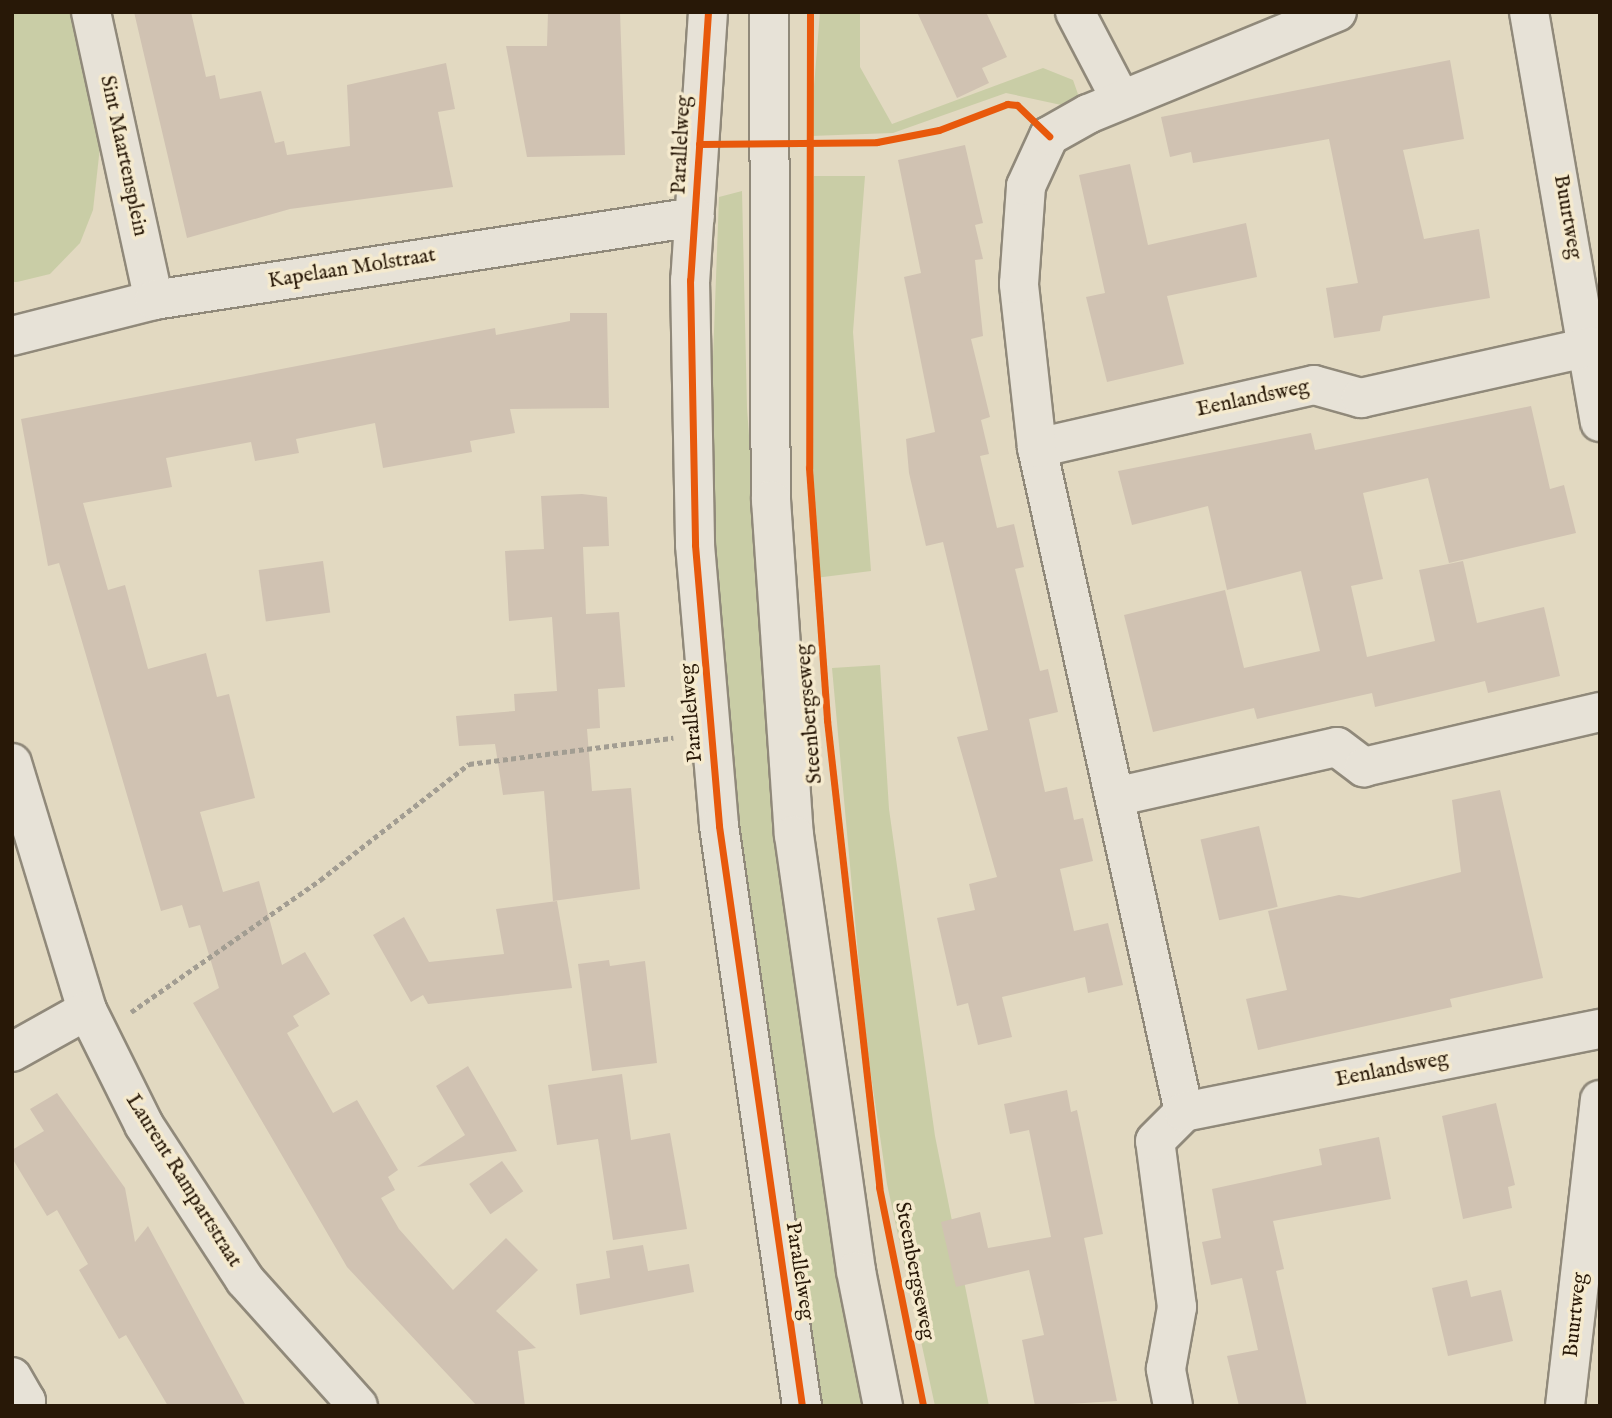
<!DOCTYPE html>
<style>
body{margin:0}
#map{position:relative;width:1612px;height:1418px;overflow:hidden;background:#e2d9c1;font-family:"IM FELL English",serif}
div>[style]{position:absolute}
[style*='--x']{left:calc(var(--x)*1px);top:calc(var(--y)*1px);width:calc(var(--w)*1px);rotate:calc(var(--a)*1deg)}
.green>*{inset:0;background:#c9cda6}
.building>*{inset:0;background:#d0c2b2;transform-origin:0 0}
.path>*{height:4.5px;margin-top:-2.25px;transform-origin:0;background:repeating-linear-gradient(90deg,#a29d92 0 5px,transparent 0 8.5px)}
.roads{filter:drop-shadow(2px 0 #90897a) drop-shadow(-2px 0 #90897a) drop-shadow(0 2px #90897a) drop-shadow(0 -2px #90897a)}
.minor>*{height:38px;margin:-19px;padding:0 19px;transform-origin:19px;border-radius:19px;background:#e7e2d7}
.secondary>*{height:38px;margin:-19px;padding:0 19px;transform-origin:19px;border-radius:19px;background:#e7e2d7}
.cycleway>*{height:7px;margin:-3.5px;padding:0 3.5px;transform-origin:3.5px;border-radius:3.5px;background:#e8590c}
span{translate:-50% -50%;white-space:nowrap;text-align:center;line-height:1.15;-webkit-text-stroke:7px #f5eace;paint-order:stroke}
.street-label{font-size:21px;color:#281807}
.frame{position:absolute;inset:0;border:14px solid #281807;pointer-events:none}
</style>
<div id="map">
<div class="green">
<div style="clip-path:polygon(12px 12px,77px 12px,100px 147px,93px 210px,80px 243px,50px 274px,17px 282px,12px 282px)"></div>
<div style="clip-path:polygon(820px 12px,860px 12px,860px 67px,892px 124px,1043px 68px,1073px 80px,1079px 97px,1066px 106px,1006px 93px,893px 133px,810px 136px)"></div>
<div style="clip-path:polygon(814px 176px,865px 176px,853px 332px,871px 571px,815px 578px,809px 283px)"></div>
<div style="clip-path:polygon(742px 191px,747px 408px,783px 901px,863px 1406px,815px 1406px,737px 909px,708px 493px,719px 197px)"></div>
<div style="clip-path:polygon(880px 665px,889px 809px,935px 1136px,989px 1406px,935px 1406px,887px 1184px,866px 1041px,832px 668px)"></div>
</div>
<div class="building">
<div style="clip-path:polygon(134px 12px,191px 12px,206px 77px,215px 75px,220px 99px,261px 91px,275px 143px,284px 141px,287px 155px,350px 146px,347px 85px,446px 63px,455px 109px,438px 112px,453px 187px,290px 209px,187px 238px)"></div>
<div style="clip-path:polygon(548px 12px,620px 12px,625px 155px,527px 157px,506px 46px,547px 46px)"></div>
<div style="clip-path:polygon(917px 12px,986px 12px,1007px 57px,982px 68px,989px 83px,957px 98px)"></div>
<div style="clip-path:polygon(1450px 60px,1464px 139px,1403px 150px,1424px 239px,1479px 229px,1490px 298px,1383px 316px,1380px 331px,1334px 338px,1326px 288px,1358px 283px,1329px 139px,1193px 163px,1191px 152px,1170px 157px,1161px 117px)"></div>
<div style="clip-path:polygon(965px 145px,983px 223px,975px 225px,983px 259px,975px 260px,983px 336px,971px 339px,990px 417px,981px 420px,989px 454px,980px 456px,997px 528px,1014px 524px,1024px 567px,1015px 569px,1040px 671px,1048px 669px,1058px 712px,1029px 719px,1045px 792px,1067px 787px,1074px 820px,1083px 818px,1093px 861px,1060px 869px,1074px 931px,1108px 923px,1123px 985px,1088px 993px,1085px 977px,1002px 997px,1012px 1037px,978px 1045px,968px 1003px,957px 1006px,937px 918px,975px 910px,969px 884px,997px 877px,957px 737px,988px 730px,943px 542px,926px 546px,909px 473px,906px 439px,935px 432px,904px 277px,921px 273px,898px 160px)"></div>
<div style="clip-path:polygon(1130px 164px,1148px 245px,1246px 223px,1257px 277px,1167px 296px,1184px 364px,1107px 382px,1086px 297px,1105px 293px,1079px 175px)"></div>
<div style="clip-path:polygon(570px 313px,607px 313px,609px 408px,510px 409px,515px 433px,470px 441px,472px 452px,383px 468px,375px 423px,296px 439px,299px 453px,255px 461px,251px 442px,166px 458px,172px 487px,83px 503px,108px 590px,125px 585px,148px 669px,206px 653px,217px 697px,229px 694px,255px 798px,200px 812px,223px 892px,259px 881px,282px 965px,305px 952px,330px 994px,293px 1016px,299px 1026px,287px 1033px,333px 1113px,357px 1100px,398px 1170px,388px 1177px,395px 1190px,381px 1198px,399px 1229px,453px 1290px,506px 1238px,538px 1270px,496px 1311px,536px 1348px,518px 1351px,525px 1406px,477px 1406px,347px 1267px,193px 1003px,219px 988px,200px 925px,189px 928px,182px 905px,161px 911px,59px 563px,48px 566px,21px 419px,495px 328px,496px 335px,570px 321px)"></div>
<div style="clip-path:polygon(1531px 406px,1550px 489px,1564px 485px,1576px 533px,1449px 563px,1428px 478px,1363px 493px,1383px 579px,1351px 586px,1367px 657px,1435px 641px,1419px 570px,1463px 561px,1477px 623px,1544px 607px,1560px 676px,1488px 693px,1485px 681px,1375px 707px,1372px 693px,1257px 719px,1254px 708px,1153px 732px,1124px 615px,1225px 590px,1244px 668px,1320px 651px,1301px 571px,1227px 590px,1208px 506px,1132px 525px,1118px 471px,1311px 433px,1315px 450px)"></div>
<div style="clip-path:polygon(582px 494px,607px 497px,609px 546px,583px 547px,586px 614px,619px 612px,625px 687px,598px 689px,600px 728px,587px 729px,592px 791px,631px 788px,640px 889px,553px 901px,544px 791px,503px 795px,495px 744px,459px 746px,456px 716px,515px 711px,514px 694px,557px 691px,552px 617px,509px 621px,505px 551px,544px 549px,541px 496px)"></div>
<div style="left:323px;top:561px;width:52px;height:65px;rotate:82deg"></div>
<div style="clip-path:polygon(1500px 790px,1543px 978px,1450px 999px,1452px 1007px,1258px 1050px,1246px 999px,1287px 990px,1268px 911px,1339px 895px,1359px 898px,1461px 872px,1452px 800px)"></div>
<div style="left:1259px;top:826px;width:83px;height:60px;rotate:77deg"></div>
<div style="clip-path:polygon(557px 901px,572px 988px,428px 1004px,423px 995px,411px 1002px,373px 935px,404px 917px,429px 962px,504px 954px,496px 909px)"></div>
<div style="clip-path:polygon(609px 960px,610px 966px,645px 961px,657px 1063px,592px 1071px,578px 964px)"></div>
<div style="clip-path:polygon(468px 1066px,517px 1151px,417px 1167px,465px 1135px,436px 1086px)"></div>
<div style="clip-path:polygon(622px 1074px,631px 1140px,670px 1133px,687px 1229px,613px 1240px,598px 1139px,557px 1145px,548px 1085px)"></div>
<div style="clip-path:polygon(1067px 1090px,1071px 1112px,1077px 1110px,1103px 1234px,1084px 1238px,1117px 1401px,1035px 1406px,1022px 1340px,1044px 1335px,1029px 1270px,956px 1287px,941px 1222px,980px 1212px,988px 1248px,1051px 1237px,1029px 1130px,1010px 1134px,1004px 1104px)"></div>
<div style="clip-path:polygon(57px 1093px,125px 1188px,135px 1242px,148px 1226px,246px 1406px,168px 1406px,126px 1335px,119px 1339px,79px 1270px,88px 1264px,57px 1210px,47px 1216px,12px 1158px,12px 1150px,44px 1131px,30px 1109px)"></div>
<div style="clip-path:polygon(1496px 1103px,1515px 1185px,1508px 1187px,1512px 1208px,1463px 1219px,1442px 1116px)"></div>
<div style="clip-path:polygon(1379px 1137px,1391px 1199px,1273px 1221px,1284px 1269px,1276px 1271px,1307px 1406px,1239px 1406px,1227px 1356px,1258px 1350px,1242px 1278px,1211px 1285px,1202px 1242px,1221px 1238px,1212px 1189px,1322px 1165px,1319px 1149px)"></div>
<div style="left:502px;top:1161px;width:37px;height:40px;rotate:55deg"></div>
<div style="clip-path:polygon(643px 1245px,648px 1271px,689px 1264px,694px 1292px,580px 1315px,576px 1284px,610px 1278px,606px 1251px)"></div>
<div style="clip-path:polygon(1467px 1280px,1471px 1297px,1501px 1290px,1513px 1341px,1448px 1356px,1432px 1288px)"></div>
</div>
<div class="path">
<div style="--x:131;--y:1012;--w:231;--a:-34.9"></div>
<div style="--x:320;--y:880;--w:189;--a:-37.9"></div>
<div style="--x:469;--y:764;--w:206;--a:-7.3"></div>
</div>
<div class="roads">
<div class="minor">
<div style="--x:91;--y:12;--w:295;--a:77.7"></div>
<div style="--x:708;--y:12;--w:269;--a:93.8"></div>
<div style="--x:690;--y:280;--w:265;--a:88.9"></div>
<div style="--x:695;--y:545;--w:282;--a:85.1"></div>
<div style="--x:719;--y:826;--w:586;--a:81.86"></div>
<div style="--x:1075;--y:12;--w:97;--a:62.4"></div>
<div style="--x:1529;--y:12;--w:416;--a:80.2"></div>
<div style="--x:12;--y:336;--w:146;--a:-14.2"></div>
<div style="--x:154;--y:300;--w:547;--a:-8.72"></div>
<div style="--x:1037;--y:448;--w:284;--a:-12.8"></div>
<div style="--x:1314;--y:385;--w:49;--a:15.5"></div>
<div style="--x:1361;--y:398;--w:235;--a:-12.6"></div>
<div style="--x:12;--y:763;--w:258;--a:73.1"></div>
<div style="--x:87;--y:1010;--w:128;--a:63.6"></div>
<div style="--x:144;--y:1125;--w:185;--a:56.9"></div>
<div style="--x:245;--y:1280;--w:169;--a:48.1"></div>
<div style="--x:1119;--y:796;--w:223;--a:-12.7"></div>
<div style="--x:1337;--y:747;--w:34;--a:37"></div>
<div style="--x:1364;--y:767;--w:242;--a:-13.1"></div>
<div style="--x:12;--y:1052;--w:86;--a:-29.2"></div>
<div style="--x:1184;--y:1112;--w:680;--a:-102.48"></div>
<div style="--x:1037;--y:448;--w:165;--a:-96.3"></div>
<div style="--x:1019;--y:284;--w:98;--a:-85.9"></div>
<div style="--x:1026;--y:186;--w:55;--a:-65.3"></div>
<div style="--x:1049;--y:136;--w:45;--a:-29.4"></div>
<div style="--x:1088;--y:114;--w:269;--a:-22.3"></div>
<div style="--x:12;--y:1377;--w:28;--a:60"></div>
<div style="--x:26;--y:1401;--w:10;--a:151"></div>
<div style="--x:1173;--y:1406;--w:38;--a:-101"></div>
<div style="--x:1166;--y:1369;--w:63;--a:-79.9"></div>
<div style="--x:1177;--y:1307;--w:167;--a:-97.5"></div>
<div style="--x:1155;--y:1141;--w:41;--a:-45"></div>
<div style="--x:1184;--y:1112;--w:424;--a:-11.3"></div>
<div style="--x:1565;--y:1406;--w:308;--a:-83.5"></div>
</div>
<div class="secondary">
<div style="--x:769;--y:12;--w:488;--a:89.8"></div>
<div style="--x:771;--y:500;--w:336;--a:86.1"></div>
<div style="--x:794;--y:835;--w:440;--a:81.9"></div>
<div style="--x:856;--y:1271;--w:138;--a:78.7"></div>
</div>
</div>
<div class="cycleway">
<div style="--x:708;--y:12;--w:269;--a:93.8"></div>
<div style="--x:690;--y:280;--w:265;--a:88.9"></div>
<div style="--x:695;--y:545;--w:282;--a:85.1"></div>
<div style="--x:719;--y:826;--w:586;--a:81.86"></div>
<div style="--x:810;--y:12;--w:456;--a:90.1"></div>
<div style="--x:809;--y:468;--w:253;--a:85.9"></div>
<div style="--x:827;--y:720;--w:470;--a:83.6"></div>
<div style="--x:879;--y:1187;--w:223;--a:78.6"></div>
<div style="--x:699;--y:144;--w:178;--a:-0.6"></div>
<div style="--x:877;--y:142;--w:63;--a:-11"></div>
<div style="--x:939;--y:130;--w:73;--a:-20.9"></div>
<div style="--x:1007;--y:104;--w:10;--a:6"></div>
<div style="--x:1017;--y:105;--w:45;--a:44.1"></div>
</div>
<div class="street-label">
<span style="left:682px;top:145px;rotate:-87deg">Parallelweg</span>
<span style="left:123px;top:156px;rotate:78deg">Sint Maartensplein</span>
<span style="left:1567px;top:217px;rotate:80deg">Buurtweg</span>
<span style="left:352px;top:269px;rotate:-9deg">Kapelaan Molstraat</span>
<span style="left:1253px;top:399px;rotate:-12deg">Eenlandsweg</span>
<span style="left:692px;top:713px;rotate:-95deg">Parallelweg</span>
<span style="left:810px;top:714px;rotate:-95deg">Steenbergseweg</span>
<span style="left:1392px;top:1070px;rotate:-11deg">Eenlandsweg</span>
<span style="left:183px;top:1181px;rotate:58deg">Laurent Rampartstraat</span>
<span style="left:799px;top:1271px;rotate:81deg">Parallelweg</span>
<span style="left:914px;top:1271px;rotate:79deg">Steenbergseweg</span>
<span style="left:1576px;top:1315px;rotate:-84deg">Buurtweg</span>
</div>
<div class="frame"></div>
</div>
